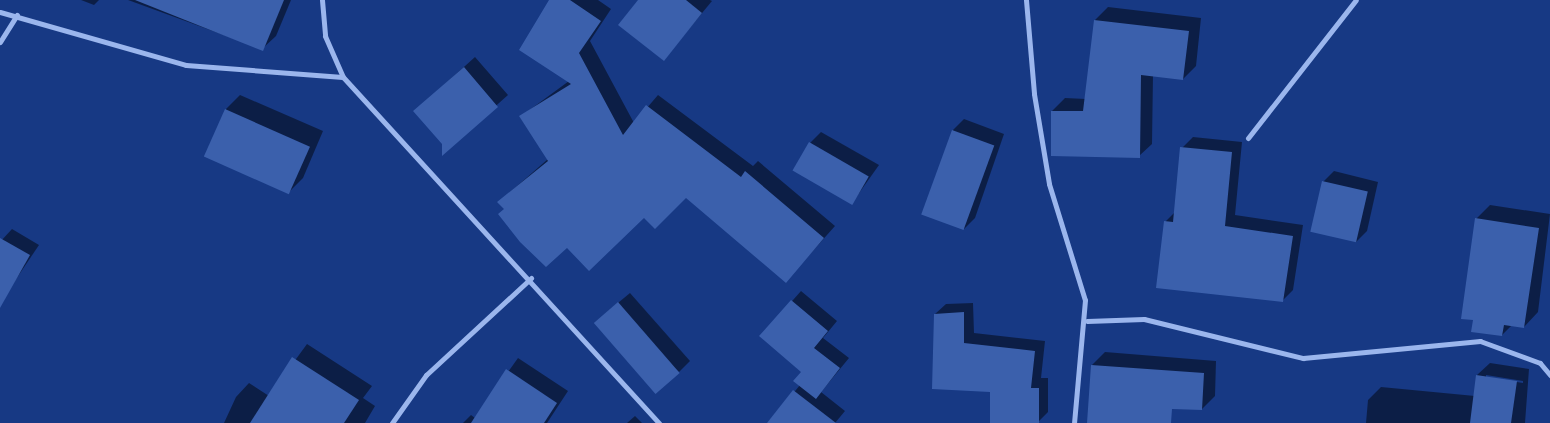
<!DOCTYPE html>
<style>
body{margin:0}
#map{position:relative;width:1550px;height:423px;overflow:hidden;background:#173984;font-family:"Golos Text",sans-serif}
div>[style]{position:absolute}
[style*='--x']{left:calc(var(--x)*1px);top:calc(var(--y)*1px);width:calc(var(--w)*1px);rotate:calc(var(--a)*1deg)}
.shadow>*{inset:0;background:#0007}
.building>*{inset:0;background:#3b60ac;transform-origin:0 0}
.minor>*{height:5px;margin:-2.5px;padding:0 2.5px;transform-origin:2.5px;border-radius:2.5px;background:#9bb6ed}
span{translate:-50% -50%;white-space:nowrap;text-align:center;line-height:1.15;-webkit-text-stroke:4.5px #173984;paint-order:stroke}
</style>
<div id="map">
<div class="shadow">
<div style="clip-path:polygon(81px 0,99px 0,94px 5px)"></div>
<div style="clip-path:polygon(128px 0,291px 0,276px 36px,262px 49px)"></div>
<div style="clip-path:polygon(551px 0,598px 0,611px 9px,590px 41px,634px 123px,658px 95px,753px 166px,758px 161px,835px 226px,786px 281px,686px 196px,567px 246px,505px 209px,499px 202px,548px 159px,520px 117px,569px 81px)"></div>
<div style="clip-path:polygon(640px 0,710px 0,712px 1px,663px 60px)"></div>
<div style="clip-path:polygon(1108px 7px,1201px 18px,1196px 66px,1183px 79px,1153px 75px,1152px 144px,1139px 156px,1052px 111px,1065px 98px,1086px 99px,1095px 20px)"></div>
<div style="clip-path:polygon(475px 57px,508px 95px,443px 153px,443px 143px,415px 111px)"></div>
<div style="clip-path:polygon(240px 95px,323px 131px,303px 178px,289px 192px,206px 156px,226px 109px)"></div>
<div style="clip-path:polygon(964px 119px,1004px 134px,975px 218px,964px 229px,953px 130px)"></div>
<div style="clip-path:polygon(821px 132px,879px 165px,852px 203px,810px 143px)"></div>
<div style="clip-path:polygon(1193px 137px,1242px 142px,1235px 215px,1303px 225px,1293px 290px,1282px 301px,1158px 287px,1166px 221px,1176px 211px,1182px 148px)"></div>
<div style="clip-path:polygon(1334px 171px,1378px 182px,1367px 231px,1356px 242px,1323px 182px)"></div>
<div style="clip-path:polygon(1490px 205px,1550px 214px,1538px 312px,1524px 327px,1512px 325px,1502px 335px,1474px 319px,1476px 219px)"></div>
<div style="clip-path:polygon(12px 229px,39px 245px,8px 291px,0 287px,0 242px)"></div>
<div style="clip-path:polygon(801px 291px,837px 321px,823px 338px,849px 358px,821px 392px,845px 411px,835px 423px,769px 423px,800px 385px,802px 372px,761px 336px)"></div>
<div style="clip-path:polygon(630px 293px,690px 361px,679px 372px,607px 312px)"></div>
<div style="clip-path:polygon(973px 303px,974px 333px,1045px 341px,1041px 378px,1048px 378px,1048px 412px,1038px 422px,992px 391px,935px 314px,946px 304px)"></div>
<div style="clip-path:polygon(307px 344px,372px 386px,363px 398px,375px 406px,365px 423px,224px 423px,236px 397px,249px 383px,269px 396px)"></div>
<div style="clip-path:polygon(1105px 352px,1216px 361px,1215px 396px,1202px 409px,1092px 365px)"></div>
<div style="clip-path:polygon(518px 358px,568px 391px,547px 423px,463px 423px,471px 415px,475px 418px)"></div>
<div style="clip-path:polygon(evenodd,1490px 363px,1529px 369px,1525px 423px,1366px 423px,1368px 400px,1381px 387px,1475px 396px,1477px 375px,1490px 363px,1486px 375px,1523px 381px,1523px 383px,1486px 377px,1486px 375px)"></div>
<div style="clip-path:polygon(635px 416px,642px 423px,627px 423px)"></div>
</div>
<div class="building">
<div style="clip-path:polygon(135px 0,284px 0,263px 51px)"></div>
<div style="clip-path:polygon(549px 0,570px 0,601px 21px,579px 53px,623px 135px,646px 105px,741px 177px,745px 171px,824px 238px,786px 283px,686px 198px,655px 229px,644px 218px,589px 271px,567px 248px,546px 267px,520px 242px,498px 214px,504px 209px,497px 202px,548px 161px,519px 116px,571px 84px,519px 50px)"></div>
<div style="clip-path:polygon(638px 0,686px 0,702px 13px,664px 61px,618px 25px)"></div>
<div style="clip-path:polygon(1094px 20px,1189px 31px,1183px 80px,1141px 75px,1140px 158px,1051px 156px,1051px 111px,1083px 111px)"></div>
<div style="clip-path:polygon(464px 67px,498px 107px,442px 156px,442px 144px,413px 111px)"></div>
<div style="left:225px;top:109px;width:93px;height:52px;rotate:24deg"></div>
<div style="left:952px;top:130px;width:45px;height:90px;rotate:20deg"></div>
<div style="left:809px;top:142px;width:69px;height:33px;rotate:30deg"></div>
<div style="clip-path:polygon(1180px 147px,1232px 152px,1225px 226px,1293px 236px,1283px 302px,1156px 288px,1164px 221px,1173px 222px)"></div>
<div style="left:1322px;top:181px;width:47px;height:52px;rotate:13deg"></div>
<div style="clip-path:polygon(1475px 218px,1539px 228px,1524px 328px,1504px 325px,1502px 336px,1471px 332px,1473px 320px,1461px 319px)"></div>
<div style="clip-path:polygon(0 238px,30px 255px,0 308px)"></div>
<div style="clip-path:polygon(791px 300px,828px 331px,814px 348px,840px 368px,816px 399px,793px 381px,801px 372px,759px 336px)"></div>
<div style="left:618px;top:302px;width:94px;height:32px;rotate:49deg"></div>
<div style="clip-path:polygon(964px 312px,964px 343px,1035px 351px,1031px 388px,1039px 388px,1039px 423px,990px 423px,990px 392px,932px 389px,934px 314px)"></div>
<div style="clip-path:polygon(292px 357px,359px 400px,344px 423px,250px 423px)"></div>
<div style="clip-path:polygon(1091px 365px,1204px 373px,1202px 410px,1172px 409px,1171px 423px,1087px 423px)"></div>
<div style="clip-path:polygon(506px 369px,557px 403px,544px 423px,471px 423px)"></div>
<div style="clip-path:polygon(1476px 375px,1517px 381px,1511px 423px,1470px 423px)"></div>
<div style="clip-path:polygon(793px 390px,836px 423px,767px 423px)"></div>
</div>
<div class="minor">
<div style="--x:322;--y:0;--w:36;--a:85"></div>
<div style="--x:325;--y:36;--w:45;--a:66.3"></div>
<div style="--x:343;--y:77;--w:469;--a:47.6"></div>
<div style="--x:1026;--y:0;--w:94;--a:85.1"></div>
<div style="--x:1034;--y:94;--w:91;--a:80.5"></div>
<div style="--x:1049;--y:184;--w:121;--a:72.8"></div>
<div style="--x:1085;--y:300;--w:123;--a:95.1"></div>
<div style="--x:0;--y:12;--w:193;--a:15.9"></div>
<div style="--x:186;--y:65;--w:157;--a:4.4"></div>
<div style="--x:0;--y:42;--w:32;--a:-58"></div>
<div style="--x:1248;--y:138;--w:175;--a:-52"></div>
<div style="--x:1087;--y:321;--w:57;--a:-2"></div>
<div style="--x:1144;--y:319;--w:164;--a:13.8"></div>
<div style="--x:1303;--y:358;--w:178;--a:-5.5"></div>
<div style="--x:1480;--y:341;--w:64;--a:20.1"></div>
<div style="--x:1540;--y:363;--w:16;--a:50"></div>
<div style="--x:392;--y:423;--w:59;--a:-54.7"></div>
<div style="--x:426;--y:375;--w:143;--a:-42.7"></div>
</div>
</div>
